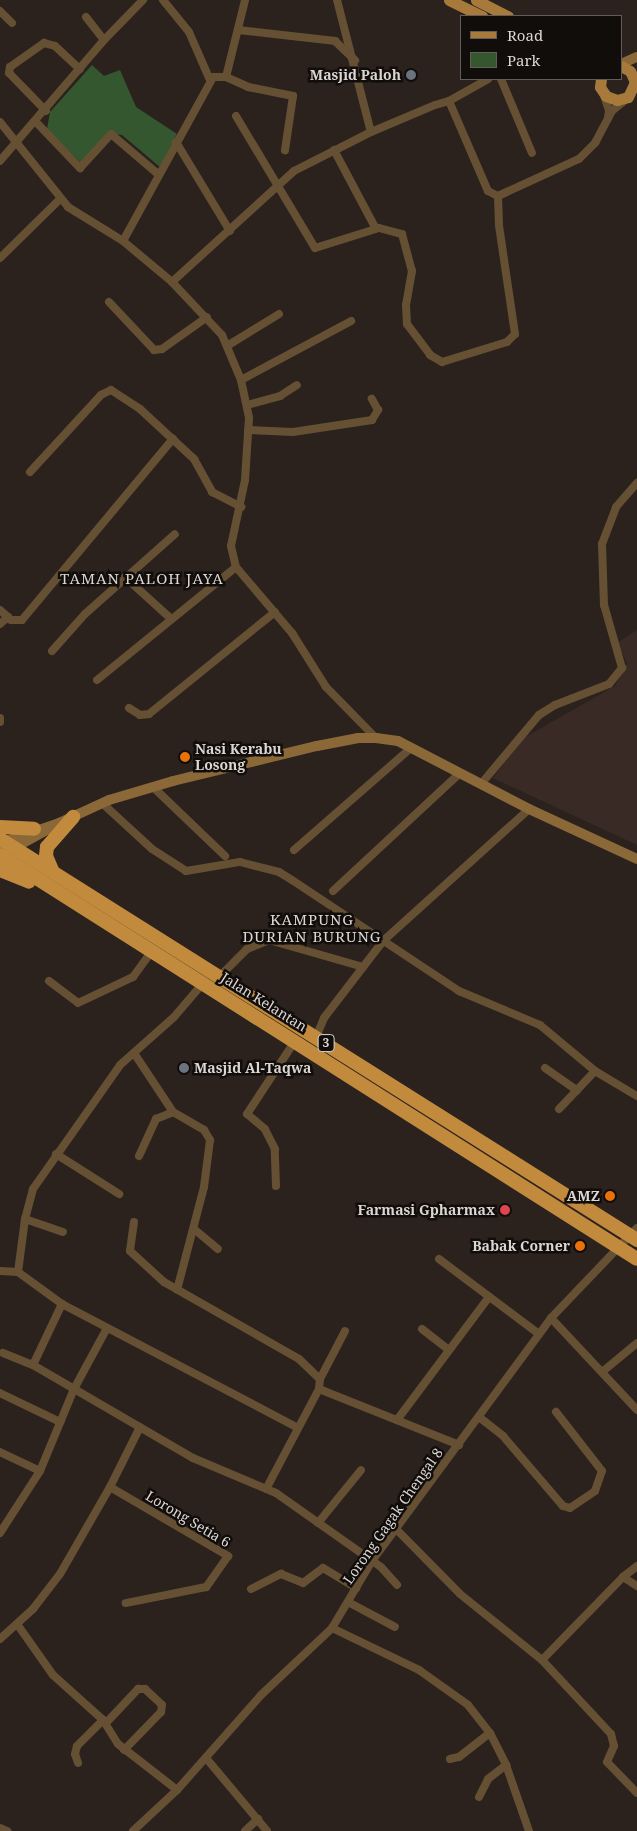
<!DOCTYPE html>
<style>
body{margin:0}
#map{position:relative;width:637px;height:1831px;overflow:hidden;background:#2b221e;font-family:"Noto Serif",serif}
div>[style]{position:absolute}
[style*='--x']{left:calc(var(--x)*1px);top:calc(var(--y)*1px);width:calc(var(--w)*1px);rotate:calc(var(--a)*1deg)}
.built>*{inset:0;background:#392a25}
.green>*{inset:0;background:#355730}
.street>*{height:8px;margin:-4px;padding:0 4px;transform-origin:4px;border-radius:4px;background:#665033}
.secondary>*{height:10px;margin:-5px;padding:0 5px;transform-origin:5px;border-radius:5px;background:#8b6838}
.primary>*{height:11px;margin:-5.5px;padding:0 5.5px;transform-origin:5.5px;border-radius:5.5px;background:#a77a3b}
.highway>*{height:14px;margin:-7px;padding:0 7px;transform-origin:7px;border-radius:7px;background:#c18a3c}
.dots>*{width:14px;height:14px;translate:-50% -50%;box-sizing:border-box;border:2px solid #110d0b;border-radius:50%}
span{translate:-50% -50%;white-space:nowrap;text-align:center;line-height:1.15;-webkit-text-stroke:5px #110d0b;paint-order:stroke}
.shield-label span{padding:1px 4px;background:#110d0b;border:1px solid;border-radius:4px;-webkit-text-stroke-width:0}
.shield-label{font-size:12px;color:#dcd6d3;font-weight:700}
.poi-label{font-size:14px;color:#dcd6d3;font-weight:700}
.right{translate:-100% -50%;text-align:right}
.left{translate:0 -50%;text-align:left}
.street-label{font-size:14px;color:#dcd6d3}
.neighbourhood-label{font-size:15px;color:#dcd6d3;letter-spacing:1px}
.legend{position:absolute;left:460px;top:15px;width:162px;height:65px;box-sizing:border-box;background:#110d0b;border:1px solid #625d5b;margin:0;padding:6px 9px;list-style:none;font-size:15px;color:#dcd6d3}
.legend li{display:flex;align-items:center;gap:10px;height:25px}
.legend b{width:25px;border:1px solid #625d5b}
</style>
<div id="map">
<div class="built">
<div style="clip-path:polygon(637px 630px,637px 845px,493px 778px,522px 739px,615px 686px,627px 663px,617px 643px)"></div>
</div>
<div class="green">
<div style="clip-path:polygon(92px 65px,104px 76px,120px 70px,136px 107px,177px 134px,160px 167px,122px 135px,107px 133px,81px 163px,47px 129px,50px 112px)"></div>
</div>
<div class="street">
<div style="--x:163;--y:0;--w:41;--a:50.9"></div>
<div style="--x:189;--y:32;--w:52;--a:66.4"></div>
<div style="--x:337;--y:0;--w:136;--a:75.6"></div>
<div style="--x:0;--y:11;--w:17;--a:45"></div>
<div style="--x:86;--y:17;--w:29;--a:52"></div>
<div style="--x:238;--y:30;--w:98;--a:6.5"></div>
<div style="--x:335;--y:41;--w:28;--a:44"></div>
<div style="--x:226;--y:77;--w:79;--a:-76.1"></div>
<div style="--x:501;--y:79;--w:80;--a:67.3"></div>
<div style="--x:603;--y:93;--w:18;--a:71"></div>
<div style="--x:609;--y:110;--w:8;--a:97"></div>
<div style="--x:449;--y:101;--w:45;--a:-29.4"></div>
<div style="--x:46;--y:111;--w:53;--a:-134.2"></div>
<div style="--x:9;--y:73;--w:6;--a:-81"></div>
<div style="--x:10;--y:67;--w:42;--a:-35.2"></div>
<div style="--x:44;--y:43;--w:11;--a:15"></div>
<div style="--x:55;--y:46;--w:34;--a:43"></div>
<div style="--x:236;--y:116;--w:154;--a:59.1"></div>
<div style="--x:315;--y:248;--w:67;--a:-17.4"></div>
<div style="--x:379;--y:228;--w:24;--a:15"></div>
<div style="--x:402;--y:234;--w:38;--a:75"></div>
<div style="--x:412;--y:271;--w:35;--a:100"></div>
<div style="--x:406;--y:305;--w:19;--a:87"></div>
<div style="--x:407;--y:324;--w:39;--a:53"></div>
<div style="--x:430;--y:355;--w:14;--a:30"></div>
<div style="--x:442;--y:362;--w:68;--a:-17.1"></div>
<div style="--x:507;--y:342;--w:11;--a:-45"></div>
<div style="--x:515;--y:334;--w:110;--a:-98.4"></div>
<div style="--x:499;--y:225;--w:29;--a:-92"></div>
<div style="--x:0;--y:122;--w:109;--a:51.3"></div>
<div style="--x:68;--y:207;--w:65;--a:31.7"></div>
<div style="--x:123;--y:241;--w:64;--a:39.9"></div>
<div style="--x:172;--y:282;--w:73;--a:46.7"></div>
<div style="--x:222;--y:335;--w:49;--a:67.1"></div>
<div style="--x:241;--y:380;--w:39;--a:78"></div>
<div style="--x:249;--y:418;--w:62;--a:93.7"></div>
<div style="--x:245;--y:480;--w:67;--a:102"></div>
<div style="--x:231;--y:546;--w:22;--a:77"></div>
<div style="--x:236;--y:567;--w:87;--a:49.7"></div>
<div style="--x:292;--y:633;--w:64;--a:57.8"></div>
<div style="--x:326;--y:687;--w:71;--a:45.6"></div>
<div style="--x:36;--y:122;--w:64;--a:46.3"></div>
<div style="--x:80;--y:168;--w:46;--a:-47.6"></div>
<div style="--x:111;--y:134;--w:63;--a:40.5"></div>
<div style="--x:176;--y:142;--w:104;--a:58.8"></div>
<div style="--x:334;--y:150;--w:89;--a:62"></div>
<div style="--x:0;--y:161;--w:160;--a:-49.3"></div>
<div style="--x:104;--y:40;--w:56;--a:-45.7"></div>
<div style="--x:123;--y:241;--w:187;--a:-61.2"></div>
<div style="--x:213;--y:77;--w:13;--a:0"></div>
<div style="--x:226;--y:77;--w:24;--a:24"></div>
<div style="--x:248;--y:87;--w:46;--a:11.3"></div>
<div style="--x:293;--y:96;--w:55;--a:98.4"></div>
<div style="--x:0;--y:258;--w:84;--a:-44.5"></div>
<div style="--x:172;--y:282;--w:165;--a:-42.3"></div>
<div style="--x:294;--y:171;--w:86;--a:-26.9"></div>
<div style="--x:371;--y:132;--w:69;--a:-22.9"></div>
<div style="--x:435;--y:105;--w:15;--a:-16"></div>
<div style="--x:449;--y:101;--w:98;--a:66.6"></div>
<div style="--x:488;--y:191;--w:11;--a:27"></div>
<div style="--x:498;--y:196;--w:89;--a:-24.6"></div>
<div style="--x:579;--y:159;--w:23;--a:-45"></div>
<div style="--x:595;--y:143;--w:36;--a:-62"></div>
<div style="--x:612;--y:111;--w:17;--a:-40"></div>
<div style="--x:109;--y:302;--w:66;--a:46.8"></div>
<div style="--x:154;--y:350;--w:8;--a:-7"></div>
<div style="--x:162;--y:349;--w:55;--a:-35.4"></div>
<div style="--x:227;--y:346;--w:61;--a:-31.6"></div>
<div style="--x:241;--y:380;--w:125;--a:-28.2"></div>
<div style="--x:247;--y:405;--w:34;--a:-15"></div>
<div style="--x:280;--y:396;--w:20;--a:-33"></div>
<div style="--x:248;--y:430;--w:45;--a:2.5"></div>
<div style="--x:293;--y:432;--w:80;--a:-8.6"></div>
<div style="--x:372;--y:420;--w:12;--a:-59"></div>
<div style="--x:378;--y:410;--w:13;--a:-119"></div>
<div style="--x:30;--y:472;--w:105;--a:-47.3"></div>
<div style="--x:101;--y:395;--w:11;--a:-27"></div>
<div style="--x:111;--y:390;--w:35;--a:33"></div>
<div style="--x:140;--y:409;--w:74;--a:42.8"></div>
<div style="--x:194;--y:459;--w:38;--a:61"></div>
<div style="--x:212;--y:492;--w:33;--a:27"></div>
<div style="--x:125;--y:577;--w:61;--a:42.3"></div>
<div style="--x:0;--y:610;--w:15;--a:42"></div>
<div style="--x:11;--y:620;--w:11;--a:0"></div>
<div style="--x:22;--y:620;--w:236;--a:-50.2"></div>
<div style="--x:0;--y:624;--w:11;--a:-41"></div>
<div style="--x:52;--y:651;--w:50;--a:-48.3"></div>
<div style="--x:85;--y:614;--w:120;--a:-41.6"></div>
<div style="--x:97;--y:680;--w:179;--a:-39.1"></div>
<div style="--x:129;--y:708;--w:13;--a:32"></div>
<div style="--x:140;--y:715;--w:9;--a:-6"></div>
<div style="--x:149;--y:714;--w:162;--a:-39"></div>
<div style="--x:0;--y:718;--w:4;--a:90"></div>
<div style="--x:481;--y:784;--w:90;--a:-50"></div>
<div style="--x:539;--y:715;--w:19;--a:-32"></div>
<div style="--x:555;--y:705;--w:58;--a:-21.3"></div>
<div style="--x:609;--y:684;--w:21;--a:-51"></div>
<div style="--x:622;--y:668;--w:66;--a:-105.9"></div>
<div style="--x:604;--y:605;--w:61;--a:-91.9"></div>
<div style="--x:602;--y:544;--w:40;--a:-69"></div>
<div style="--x:616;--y:507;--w:32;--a:-49"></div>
<div style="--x:153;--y:787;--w:100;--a:43.8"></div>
<div style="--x:102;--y:803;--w:68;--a:42.6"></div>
<div style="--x:152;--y:849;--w:40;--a:32.9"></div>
<div style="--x:186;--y:871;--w:55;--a:-9.5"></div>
<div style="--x:240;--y:862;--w:40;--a:14.4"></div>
<div style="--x:279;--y:872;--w:15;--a:32"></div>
<div style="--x:292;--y:880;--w:201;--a:33.6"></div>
<div style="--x:459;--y:991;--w:88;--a:22.8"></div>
<div style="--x:540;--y:1025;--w:72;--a:39.9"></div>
<div style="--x:595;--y:1071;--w:49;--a:30.8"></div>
<div style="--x:294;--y:850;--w:155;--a:-41.1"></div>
<div style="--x:333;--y:891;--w:173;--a:-42.9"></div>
<div style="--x:221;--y:975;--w:37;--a:-45"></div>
<div style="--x:247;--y:949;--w:24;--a:-22"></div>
<div style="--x:269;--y:940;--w:98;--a:16"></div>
<div style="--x:49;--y:981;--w:36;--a:37"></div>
<div style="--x:78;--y:1003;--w:61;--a:-25.3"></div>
<div style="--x:133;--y:977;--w:31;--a:-54"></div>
<div style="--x:316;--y:1037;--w:21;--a:-67"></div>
<div style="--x:324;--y:1018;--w:97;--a:-52.5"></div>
<div style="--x:383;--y:941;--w:197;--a:-42.1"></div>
<div style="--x:134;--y:1053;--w:71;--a:56.5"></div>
<div style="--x:173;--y:1112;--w:36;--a:30"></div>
<div style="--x:204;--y:1130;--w:12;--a:59"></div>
<div style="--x:210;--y:1140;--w:47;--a:97.3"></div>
<div style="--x:204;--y:1187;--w:106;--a:104.7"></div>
<div style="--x:545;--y:1068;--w:39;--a:35"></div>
<div style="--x:559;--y:1109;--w:52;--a:-46.5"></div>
<div style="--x:56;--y:1154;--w:75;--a:32.4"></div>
<div style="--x:139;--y:1156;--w:41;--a:-65.3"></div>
<div style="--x:156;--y:1119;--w:18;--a:-22"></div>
<div style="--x:276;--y:1186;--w:37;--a:-92"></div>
<div style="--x:275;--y:1149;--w:22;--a:-117"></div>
<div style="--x:265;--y:1129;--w:23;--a:-140"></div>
<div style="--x:247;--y:1114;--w:87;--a:-56.7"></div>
<div style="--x:25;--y:1219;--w:40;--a:18.9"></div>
<div style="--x:134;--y:1222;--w:29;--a:98"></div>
<div style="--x:130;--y:1251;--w:46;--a:42.4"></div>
<div style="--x:164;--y:1282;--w:155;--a:29.7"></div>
<div style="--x:299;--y:1359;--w:29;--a:44"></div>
<div style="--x:320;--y:1379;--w:10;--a:96"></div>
<div style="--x:319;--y:1389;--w:113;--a:117.9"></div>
<div style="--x:194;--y:1229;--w:31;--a:40"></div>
<div style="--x:439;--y:1259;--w:125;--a:36.9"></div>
<div style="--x:0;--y:1271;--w:18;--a:3"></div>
<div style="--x:18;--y:1272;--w:54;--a:36"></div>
<div style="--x:62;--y:1304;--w:264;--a:27.7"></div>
<div style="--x:18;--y:1272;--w:53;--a:-82.5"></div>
<div style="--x:25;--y:1219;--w:31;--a:-75"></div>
<div style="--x:33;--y:1189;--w:151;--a:-54.9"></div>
<div style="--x:120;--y:1065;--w:72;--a:-41.6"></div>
<div style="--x:174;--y:1017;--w:45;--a:-49.5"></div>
<div style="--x:551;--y:1318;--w:126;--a:46.9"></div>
<div style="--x:422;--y:1329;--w:34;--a:38"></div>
<div style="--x:3;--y:1353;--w:32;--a:22"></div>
<div style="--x:33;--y:1365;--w:185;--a:30.2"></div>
<div style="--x:193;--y:1458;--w:90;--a:22.9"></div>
<div style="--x:276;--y:1493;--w:128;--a:35.2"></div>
<div style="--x:381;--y:1567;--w:24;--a:48"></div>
<div style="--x:33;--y:1365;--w:68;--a:-64.6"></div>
<div style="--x:602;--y:1372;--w:45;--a:-39.6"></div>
<div style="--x:320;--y:1379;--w:54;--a:-62.5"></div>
<div style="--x:319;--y:1389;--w:151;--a:21.8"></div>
<div style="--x:0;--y:1393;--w:67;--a:25.8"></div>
<div style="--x:479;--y:1417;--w:31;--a:38"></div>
<div style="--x:503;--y:1436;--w:92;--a:49.4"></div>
<div style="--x:563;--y:1506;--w:7;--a:16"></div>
<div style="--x:570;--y:1508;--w:30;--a:-34"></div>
<div style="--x:595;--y:1491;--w:21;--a:-71"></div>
<div style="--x:602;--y:1471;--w:75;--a:-127.9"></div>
<div style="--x:397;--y:1420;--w:154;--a:-53.2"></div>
<div style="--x:0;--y:1452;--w:44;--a:25.4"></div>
<div style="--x:110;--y:1487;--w:137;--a:30.3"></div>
<div style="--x:228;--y:1556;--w:38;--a:125"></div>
<div style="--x:206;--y:1587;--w:82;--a:168.7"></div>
<div style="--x:318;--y:1523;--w:68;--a:-50.9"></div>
<div style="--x:396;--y:1529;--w:91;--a:45.4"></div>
<div style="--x:460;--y:1594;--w:105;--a:38.8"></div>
<div style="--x:542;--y:1660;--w:116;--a:-45.7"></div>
<div style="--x:623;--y:1577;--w:17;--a:33"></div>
<div style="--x:0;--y:1533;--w:74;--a:-57.2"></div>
<div style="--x:40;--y:1471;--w:89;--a:-67.5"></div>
<div style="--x:74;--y:1389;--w:69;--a:-61.6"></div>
<div style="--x:623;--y:1577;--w:18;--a:-38"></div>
<div style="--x:251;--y:1589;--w:34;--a:-27"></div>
<div style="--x:281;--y:1574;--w:24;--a:22"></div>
<div style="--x:303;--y:1583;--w:25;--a:-37"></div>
<div style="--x:323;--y:1568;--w:39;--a:31"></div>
<div style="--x:348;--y:1602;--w:53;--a:28"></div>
<div style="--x:17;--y:1624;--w:62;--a:54.8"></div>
<div style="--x:53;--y:1675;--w:67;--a:42"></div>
<div style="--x:103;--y:1720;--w:28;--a:58"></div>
<div style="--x:118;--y:1744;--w:75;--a:37.9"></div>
<div style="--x:332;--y:1628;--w:97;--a:25.8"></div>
<div style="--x:419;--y:1670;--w:60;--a:35.5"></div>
<div style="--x:468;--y:1705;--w:36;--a:52"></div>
<div style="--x:490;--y:1733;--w:36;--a:63"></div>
<div style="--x:506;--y:1765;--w:70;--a:70.8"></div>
<div style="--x:0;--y:1639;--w:45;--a:-42.3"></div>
<div style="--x:33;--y:1609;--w:44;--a:-52.4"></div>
<div style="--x:60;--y:1574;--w:100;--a:-60.1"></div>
<div style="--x:110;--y:1487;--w:67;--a:-63.4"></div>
<div style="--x:542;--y:1660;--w:101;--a:47"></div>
<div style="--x:611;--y:1734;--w:12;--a:76"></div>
<div style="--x:614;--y:1746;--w:17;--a:114"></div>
<div style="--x:607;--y:1762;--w:43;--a:45.9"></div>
<div style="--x:106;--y:1723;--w:47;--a:-46.7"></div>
<div style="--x:138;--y:1689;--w:7;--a:0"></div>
<div style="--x:145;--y:1689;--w:23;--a:43"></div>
<div style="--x:162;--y:1705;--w:7;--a:98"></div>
<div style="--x:161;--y:1712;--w:53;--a:134.2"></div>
<div style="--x:206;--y:1758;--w:95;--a:50.1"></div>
<div style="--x:450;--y:1759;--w:9;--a:-13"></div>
<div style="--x:459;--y:1757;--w:39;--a:-38"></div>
<div style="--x:78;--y:1763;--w:9;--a:-108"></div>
<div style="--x:75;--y:1754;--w:8;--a:-76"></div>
<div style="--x:77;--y:1746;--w:37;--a:-45"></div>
<div style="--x:479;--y:1797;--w:20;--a:-63"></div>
<div style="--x:488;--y:1779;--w:23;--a:-38"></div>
<div style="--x:0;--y:1828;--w:8;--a:23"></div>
<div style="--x:133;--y:1831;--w:60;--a:-43"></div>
<div style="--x:177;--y:1790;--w:127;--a:-48.5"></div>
<div style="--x:261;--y:1695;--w:98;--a:-43.3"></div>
<div style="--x:332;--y:1628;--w:78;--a:-59.2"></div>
<div style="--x:372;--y:1561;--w:302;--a:-53.6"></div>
<div style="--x:551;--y:1318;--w:124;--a:-46.3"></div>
<div style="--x:245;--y:1831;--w:18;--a:-43"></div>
</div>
<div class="secondary">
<div style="--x:621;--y:64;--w:17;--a:-24"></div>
<div style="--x:1;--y:843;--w:61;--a:-19"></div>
<div style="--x:59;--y:823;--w:55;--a:-24.7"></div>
<div style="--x:109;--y:800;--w:67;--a:-16.5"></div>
<div style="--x:173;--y:781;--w:148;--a:-13.7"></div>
<div style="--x:317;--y:746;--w:42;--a:-11"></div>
<div style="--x:358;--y:738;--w:18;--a:0"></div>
<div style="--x:376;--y:738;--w:22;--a:8"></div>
<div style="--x:398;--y:741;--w:148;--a:27.4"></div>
<div style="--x:529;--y:809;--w:119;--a:24.8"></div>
<div style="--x:10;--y:850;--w:52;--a:-28.5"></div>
</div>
<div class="primary">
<div style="--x:449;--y:0;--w:37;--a:26"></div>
<div style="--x:476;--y:0;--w:36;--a:27"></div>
<div style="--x:601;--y:79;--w:8;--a:97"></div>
<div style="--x:600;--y:87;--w:11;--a:56"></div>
<div style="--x:606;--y:96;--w:12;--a:20"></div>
<div style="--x:617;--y:100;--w:11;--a:-15"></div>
<div style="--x:628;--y:97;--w:17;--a:-65"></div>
<div style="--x:635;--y:82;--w:12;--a:-114"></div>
<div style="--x:630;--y:71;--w:10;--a:-151"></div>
</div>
<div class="highway">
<div style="--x:0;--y:827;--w:34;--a:3"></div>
<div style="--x:0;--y:839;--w:753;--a:32.19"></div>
<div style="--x:0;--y:855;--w:754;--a:32.38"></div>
<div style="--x:0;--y:870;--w:31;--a:22"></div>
<div style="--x:52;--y:870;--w:15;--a:-113"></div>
<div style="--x:46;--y:856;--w:9;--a:-84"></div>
<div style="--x:47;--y:847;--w:40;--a:-49"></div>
</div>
<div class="dots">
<div style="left:411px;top:75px;background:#6b7280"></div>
<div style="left:185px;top:757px;background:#e8710a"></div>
<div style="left:184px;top:1068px;background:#6b7280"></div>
<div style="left:610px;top:1196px;background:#e8710a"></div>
<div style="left:505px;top:1210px;background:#e0444e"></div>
<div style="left:580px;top:1246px;background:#e8710a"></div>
</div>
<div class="shield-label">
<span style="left:326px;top:1043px">3</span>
</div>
<div class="poi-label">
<span class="right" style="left:401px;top:75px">Masjid Paloh</span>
<span class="left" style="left:195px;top:757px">Nasi Kerabu<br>Losong</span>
<span class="left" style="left:194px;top:1068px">Masjid Al-Taqwa</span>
<span class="right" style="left:600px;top:1196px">AMZ</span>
<span class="right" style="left:495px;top:1210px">Farmasi Gpharmax</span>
<span class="right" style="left:570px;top:1246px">Babak Corner</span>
</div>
<div class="street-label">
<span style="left:264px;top:1002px;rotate:32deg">Jalan Kelantan</span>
<span style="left:393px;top:1516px;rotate:-55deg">Lorong Gagak Chengal 8</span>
<span style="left:188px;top:1519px;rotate:31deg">Lorong Setia 6</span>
</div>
<div class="neighbourhood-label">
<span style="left:142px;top:579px">TAMAN PALOH JAYA</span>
<span style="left:312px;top:928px">KAMPUNG<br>DURIAN BURUNG</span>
</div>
<ul class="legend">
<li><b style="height:6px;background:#a77a3b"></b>Road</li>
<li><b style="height:14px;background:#355730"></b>Park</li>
</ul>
</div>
